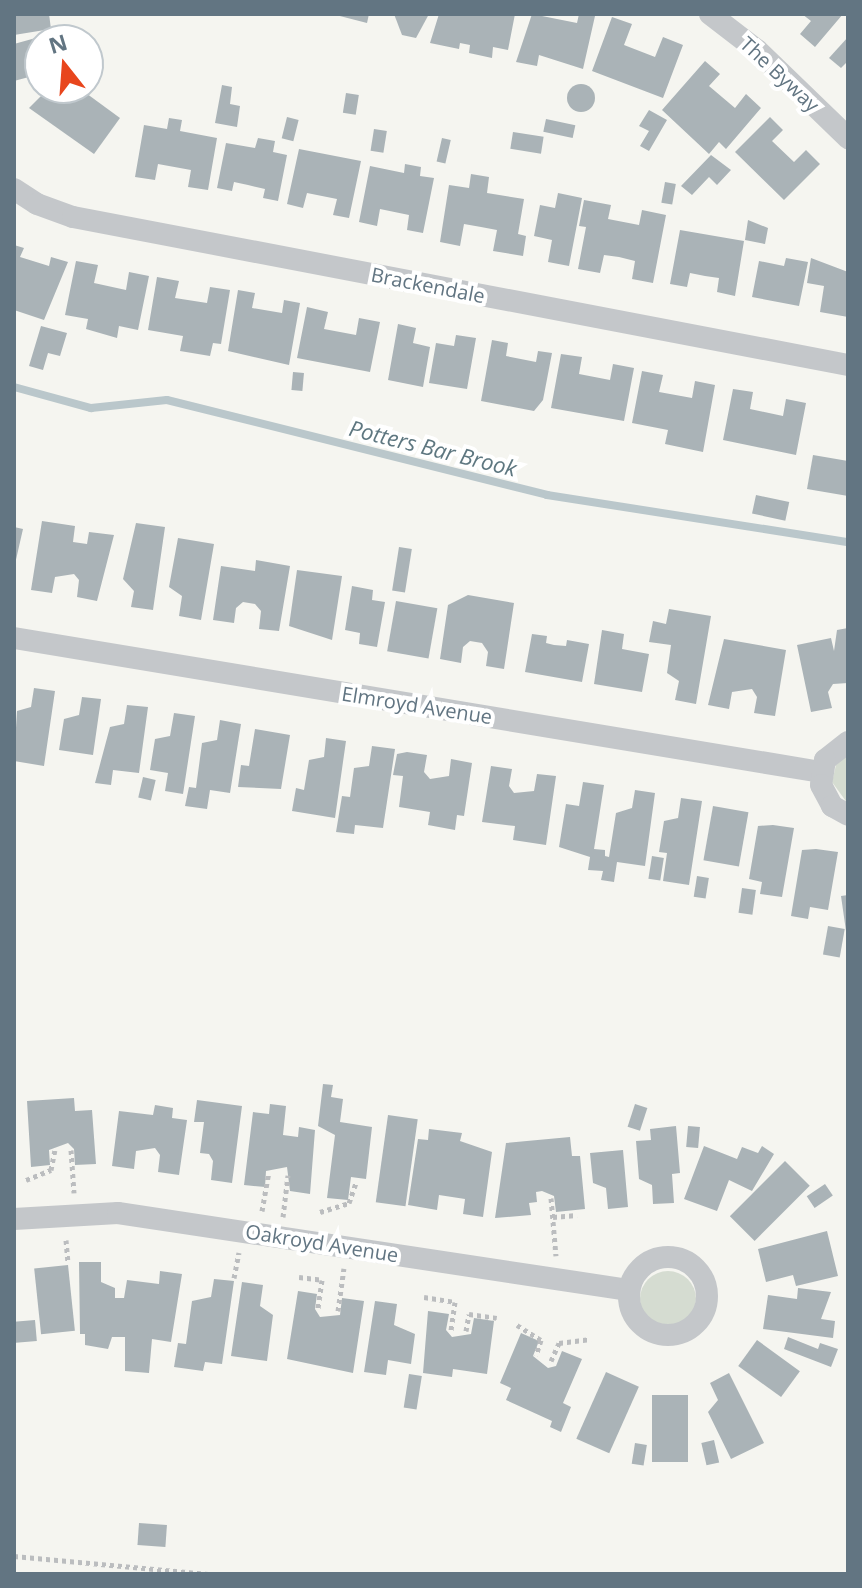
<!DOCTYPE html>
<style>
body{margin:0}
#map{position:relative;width:862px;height:1588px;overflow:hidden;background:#f5f5f0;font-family:"Open Sans",sans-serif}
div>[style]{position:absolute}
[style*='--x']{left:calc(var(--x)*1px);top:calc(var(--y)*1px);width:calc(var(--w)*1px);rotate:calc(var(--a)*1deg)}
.green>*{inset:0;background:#d5dcd1}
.round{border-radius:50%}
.stream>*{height:8px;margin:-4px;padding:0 4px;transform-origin:4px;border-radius:4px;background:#bac7cb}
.building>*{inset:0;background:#aab3b7;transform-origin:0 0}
.path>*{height:5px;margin-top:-2.5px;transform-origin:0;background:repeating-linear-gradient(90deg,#bbbdbf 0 4px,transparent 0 8px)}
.street>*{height:22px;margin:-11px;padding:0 11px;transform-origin:11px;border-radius:11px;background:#c4c7ca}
.street>.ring{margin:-11px;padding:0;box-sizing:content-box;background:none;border:22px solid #c4c7ca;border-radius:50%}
span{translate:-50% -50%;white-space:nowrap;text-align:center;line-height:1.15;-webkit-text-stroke:8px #fff;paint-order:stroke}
.street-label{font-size:20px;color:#627582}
.water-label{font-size:22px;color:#5e7780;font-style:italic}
.frame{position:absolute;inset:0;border:16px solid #627582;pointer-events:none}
.north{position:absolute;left:24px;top:24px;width:80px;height:80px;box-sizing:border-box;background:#fff;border:2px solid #c0c8cd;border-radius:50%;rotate:343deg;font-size:22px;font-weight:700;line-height:32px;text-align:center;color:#627582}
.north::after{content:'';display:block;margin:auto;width:28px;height:36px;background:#e8461d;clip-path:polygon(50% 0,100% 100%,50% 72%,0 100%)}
</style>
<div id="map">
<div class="green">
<div style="clip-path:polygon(848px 754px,848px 804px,832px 782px,836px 765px)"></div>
<div class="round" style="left:640px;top:1271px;width:56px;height:56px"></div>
</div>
<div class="stream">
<div style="--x:14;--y:387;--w:80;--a:15.3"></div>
<div style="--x:91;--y:408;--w:76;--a:-6"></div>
<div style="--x:167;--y:400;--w:392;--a:14"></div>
<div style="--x:547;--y:495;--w:305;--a:8.9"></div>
</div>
<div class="building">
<div style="clip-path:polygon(14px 14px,49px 14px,51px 29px,14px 35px)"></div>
<div style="clip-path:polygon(332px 14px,369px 14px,367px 23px)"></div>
<div style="clip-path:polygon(394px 14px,429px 14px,416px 38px,402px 35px)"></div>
<div style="clip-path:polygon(439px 14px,515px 14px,508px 50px,493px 47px,492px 58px,469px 53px,470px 45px,460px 43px,459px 49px,430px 43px)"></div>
<div style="clip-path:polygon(532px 14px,577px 23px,579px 14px,595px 16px,583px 69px,539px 55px,537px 66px,516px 62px)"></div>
<div style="clip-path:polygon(802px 14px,843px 14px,815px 47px,800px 34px,811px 21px)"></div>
<div style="clip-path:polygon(612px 17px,632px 24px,624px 45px,655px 57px,663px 37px,683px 45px,663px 98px,592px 71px)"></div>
<div style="clip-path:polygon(50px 34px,52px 40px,40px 40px,40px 74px,14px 81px,14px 44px)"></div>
<div style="clip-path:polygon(848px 37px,848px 61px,841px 68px,829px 58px)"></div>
<div style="clip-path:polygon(705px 61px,720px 74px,709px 86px,735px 108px,746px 94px,761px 108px,726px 149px,719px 142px,709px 154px,662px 110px)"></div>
<div class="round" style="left:567px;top:84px;width:28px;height:28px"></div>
<div style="clip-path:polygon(222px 85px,232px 87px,230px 104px,240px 106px,237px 127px,215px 123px)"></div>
<div style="clip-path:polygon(49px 88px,79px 88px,120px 118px,94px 154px,29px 108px)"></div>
<div style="left:346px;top:93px;width:13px;height:20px;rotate:9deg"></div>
<div style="clip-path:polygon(649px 110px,667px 120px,649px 151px,640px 146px,649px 131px,639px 126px)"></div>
<div style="left:287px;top:117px;width:12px;height:22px;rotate:14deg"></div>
<div style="clip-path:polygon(770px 117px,783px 130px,772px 141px,794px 162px,806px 150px,820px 164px,784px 200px,735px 152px)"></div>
<div style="clip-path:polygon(169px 118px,182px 120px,180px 131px,217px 138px,208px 190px,188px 187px,191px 170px,158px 164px,155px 180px,135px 177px,144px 125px,167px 129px)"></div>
<div style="left:546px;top:119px;width:30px;height:13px;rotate:12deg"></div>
<div style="left:374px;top:129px;width:13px;height:22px;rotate:9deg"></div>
<div style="left:513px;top:132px;width:31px;height:17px;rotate:9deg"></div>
<div style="clip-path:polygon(258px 138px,275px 141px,273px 152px,287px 155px,278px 201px,263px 198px,265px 189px,248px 185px,234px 182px,232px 191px,217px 188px,226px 143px,255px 148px)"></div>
<div style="left:442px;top:138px;width:9px;height:24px;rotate:13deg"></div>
<div style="clip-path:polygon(299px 149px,361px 161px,349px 218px,333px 215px,337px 199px,307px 193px,303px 208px,287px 204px)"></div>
<div style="clip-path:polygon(711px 155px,731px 170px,717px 185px,709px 177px,692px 195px,681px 186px)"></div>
<div style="clip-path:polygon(405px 164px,421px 167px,420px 176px,434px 178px,423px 233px,407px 230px,409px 215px,380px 209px,377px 226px,359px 222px,370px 166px,404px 173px)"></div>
<div style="clip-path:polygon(471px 174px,489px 177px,487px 193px,524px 199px,518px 234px,526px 236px,523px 256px,493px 251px,497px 230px,481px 227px,464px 224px,460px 246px,440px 242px,449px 185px,469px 188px)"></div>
<div style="left:665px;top:182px;width:11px;height:21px;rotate:10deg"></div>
<div style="clip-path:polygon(558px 193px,582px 198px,569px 266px,548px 262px,552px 240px,534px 236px,540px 205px,555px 208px)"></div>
<div style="clip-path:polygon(584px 200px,611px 205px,608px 219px,639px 225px,642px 210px,666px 215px,653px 283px,632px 279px,635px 261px,619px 257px,604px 255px,600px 273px,578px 269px,586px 227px,579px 226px)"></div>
<div style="clip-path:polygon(748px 220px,768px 228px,765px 244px,745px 240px)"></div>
<div style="clip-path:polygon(680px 230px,744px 241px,735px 296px,717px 292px,719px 278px,705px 276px,690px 273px,687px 287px,670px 284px)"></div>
<div style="clip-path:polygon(14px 245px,24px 248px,20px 257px,49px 266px,51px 257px,68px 262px,44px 320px,14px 310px)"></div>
<div style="clip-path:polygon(786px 258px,808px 262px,799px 306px,752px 297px,759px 261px,784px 266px)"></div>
<div style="clip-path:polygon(811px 258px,848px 272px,848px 317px,820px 312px,824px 286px,807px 283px)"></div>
<div style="clip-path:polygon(76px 261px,98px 265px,94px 283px,126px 290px,129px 272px,149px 276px,138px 330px,119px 326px,117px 338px,86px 329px,88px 319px,65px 315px)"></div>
<div style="clip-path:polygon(157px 277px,179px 281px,175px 298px,207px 303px,210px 287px,230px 290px,221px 344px,213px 343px,210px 356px,180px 351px,183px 336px,148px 330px)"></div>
<div style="clip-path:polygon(238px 290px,255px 293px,252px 308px,282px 313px,284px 300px,300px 303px,289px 365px,228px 351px)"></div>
<div style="clip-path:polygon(307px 307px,328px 312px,324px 329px,356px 335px,359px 318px,380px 322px,370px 372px,297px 358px)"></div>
<div style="clip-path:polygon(398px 324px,416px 328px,413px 343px,430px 347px,423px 387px,388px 380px)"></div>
<div style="clip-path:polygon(41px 326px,67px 333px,60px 356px,48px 353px,43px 370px,29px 366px)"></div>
<div style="clip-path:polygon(456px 335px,476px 338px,467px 389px,429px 383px,436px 343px,454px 346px)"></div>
<div style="clip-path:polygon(492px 340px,508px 343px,506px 356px,536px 362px,538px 351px,552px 353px,543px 400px,534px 411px,481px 401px)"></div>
<div style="clip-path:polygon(561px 354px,582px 357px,579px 374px,610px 380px,613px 364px,634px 368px,624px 421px,551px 408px)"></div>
<div style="clip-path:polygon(642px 371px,663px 375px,659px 392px,692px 398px,695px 381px,715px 385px,703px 452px,665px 444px,668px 430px,632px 423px)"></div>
<div style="left:293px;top:372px;width:11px;height:18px;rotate:5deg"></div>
<div style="clip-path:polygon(733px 389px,753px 392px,750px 409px,783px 416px,786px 399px,806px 403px,796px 455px,723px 440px)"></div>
<div style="clip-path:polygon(813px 455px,848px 461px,848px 496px,807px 489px)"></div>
<div style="left:756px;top:495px;width:34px;height:19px;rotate:12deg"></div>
<div style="clip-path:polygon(42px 521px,75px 526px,73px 542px,87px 544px,89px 532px,114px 535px,97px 601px,77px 597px,79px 580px,74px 574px,55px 577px,52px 593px,31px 590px)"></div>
<div style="clip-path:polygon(136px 523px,165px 527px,153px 610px,131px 607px,134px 591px,123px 579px)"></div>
<div style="clip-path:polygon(14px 527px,23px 529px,15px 564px,14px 563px)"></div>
<div style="clip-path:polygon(178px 538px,214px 544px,201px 620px,179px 616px,182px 596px,169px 587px)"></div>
<div style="left:399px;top:547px;width:13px;height:44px;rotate:9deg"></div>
<div style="clip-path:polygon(256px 560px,290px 566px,279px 631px,259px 629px,261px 611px,255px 604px,243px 602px,236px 608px,234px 623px,213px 620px,221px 566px,255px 571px)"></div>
<div style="clip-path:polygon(297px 570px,342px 576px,332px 640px,289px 626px)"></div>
<div style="clip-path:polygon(352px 586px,373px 590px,372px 600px,385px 602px,377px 647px,359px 644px,360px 633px,345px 630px)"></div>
<div style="clip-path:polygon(468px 595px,514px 603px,504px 669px,486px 666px,488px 652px,482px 643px,470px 641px,463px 647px,461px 663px,440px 659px,448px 605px)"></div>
<div style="left:396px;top:601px;width:42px;height:51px;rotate:10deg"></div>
<div style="clip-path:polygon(669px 609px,711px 616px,696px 704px,675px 700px,679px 681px,667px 673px,671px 645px,649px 642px,653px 621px,666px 624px)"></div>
<div style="clip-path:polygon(848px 628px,848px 683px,833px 684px,828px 692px,832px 708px,811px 712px,797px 645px,831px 638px,834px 651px,837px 630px)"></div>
<div style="clip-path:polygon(602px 630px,624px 634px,622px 649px,649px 654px,642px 692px,594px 684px)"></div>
<div style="clip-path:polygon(532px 634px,547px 636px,546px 643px,554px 645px,566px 646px,567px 640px,589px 644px,582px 682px,525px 672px)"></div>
<div style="clip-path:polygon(724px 639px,786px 650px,775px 716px,754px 713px,757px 697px,752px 689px,732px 692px,729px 709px,708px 705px)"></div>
<div style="clip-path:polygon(34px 688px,55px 691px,44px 766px,14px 761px,17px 711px,31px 707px)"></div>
<div style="clip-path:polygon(82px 697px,101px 699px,93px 755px,59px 750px,64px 719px,79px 715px)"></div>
<div style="clip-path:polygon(127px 705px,148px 707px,139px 773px,113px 770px,111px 785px,95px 783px,110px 727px,124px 724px)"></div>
<div style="clip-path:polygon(174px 713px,195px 716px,183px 794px,165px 791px,168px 773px,150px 770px,155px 739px,170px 736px)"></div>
<div style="clip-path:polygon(220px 720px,241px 724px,230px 793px,210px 790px,207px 809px,185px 806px,189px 787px,196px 788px,202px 743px,217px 740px)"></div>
<div style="clip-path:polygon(255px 729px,290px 735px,281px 789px,238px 787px,241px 765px,249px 766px)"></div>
<div style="clip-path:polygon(326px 738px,346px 741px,335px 818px,292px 811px,296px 788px,304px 790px,309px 760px,324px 757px)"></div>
<div style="clip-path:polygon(372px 746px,395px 749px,383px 828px,355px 825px,354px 834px,336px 832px,342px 796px,350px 797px,354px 768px,369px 766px)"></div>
<div style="clip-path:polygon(407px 752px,427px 755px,424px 772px,430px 779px,449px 776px,451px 759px,472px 763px,464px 816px,457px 815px,455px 830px,428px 825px,430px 812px,399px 807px,403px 776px,393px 775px,397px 754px)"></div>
<div style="clip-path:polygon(491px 766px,512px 769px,509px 786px,514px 793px,534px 791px,537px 774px,556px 776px,546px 845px,513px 840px,515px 826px,482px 822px)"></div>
<div style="left:143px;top:777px;width:13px;height:21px;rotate:13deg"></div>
<div style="clip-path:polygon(583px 782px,604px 785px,594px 849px,605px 850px,605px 856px,609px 857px,616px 813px,632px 808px,635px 790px,655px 793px,645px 866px,617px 862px,614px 882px,601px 880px,603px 871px,588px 870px,590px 857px,559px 847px,566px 804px,579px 806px)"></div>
<div style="clip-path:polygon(681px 798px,702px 801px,689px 885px,663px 881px,667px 853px,659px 852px,664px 821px,678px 818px)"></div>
<div style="left:713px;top:806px;width:36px;height:55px;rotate:10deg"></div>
<div style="clip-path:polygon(773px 825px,794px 828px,782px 897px,760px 894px,762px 882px,749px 879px,758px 826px)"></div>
<div style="clip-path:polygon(816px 849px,838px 852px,828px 910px,810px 907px,808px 919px,791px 916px,802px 850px)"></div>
<div style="left:652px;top:856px;width:12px;height:23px;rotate:9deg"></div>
<div style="left:697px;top:876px;width:12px;height:21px;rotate:9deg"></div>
<div style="left:742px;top:888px;width:14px;height:25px;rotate:8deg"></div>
<div style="clip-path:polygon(848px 895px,848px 931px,846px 931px,841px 896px)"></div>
<div style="left:828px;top:926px;width:17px;height:29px;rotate:10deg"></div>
<div style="clip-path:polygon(323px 1084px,333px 1085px,331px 1097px,343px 1099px,340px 1122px,372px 1127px,366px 1179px,351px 1177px,348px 1200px,327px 1198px,335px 1135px,318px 1126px)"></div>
<div style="clip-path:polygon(74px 1098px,75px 1111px,92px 1110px,96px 1164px,75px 1165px,74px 1149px,68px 1143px,49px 1150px,50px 1165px,31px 1167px,27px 1101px)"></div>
<div style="clip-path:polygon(197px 1100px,242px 1106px,232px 1183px,211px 1180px,213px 1161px,209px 1154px,200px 1153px,204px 1122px,194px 1122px)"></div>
<div style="clip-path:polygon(270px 1104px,286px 1106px,283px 1135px,298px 1137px,299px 1127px,315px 1130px,310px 1194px,290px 1191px,287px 1167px,266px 1171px,265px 1187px,244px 1185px,253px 1112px,269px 1114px)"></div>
<div style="left:635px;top:1104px;width:13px;height:24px;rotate:18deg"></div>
<div style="clip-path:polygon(155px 1105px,173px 1108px,172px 1118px,187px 1120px,179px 1175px,158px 1172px,160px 1155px,155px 1148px,136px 1151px,134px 1169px,112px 1166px,119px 1111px,153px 1115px)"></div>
<div style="left:388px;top:1115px;width:30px;height:88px;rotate:8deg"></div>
<div style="clip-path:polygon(676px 1126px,680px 1173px,672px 1174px,674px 1203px,653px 1204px,652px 1185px,639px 1179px,636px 1141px,651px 1140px,650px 1129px)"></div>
<div style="left:688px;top:1126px;width:12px;height:21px;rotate:5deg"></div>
<div style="clip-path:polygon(429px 1129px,462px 1133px,460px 1141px,492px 1152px,483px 1217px,463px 1214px,465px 1199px,439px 1195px,437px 1210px,408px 1205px,418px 1139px,428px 1140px)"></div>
<div style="clip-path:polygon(570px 1137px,572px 1156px,580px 1156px,585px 1209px,556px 1212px,554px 1196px,542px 1191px,536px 1192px,537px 1202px,529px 1203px,531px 1215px,495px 1218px,506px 1143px)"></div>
<div style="clip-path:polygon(704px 1146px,737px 1159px,742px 1147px,758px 1153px,762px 1146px,774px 1154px,752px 1191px,729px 1180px,717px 1211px,684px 1199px)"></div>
<div style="clip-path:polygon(623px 1150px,628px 1207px,608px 1209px,606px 1188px,593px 1183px,590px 1153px)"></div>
<div style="left:785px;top:1161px;width:35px;height:78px;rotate:45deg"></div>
<div style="left:825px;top:1184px;width:14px;height:22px;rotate:56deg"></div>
<div style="clip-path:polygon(827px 1231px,838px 1276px,796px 1286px,793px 1275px,766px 1282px,758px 1249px)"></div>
<div style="clip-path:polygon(79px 1262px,101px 1262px,101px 1282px,115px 1288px,115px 1298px,124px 1298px,127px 1280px,159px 1284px,160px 1271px,182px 1274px,171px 1342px,152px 1339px,149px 1373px,125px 1371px,125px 1337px,112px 1337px,108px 1349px,85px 1345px,85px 1334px,80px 1334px)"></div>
<div style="left:68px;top:1265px;width:66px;height:34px;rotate:84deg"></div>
<div style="clip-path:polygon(214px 1279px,234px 1281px,222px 1364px,205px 1362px,203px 1371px,174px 1367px,178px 1343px,186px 1344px,192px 1301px,211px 1297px)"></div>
<div style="clip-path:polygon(242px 1282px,263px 1285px,260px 1306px,273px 1315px,267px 1361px,231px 1356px)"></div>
<div style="clip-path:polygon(798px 1288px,831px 1292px,821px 1319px,835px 1321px,833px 1338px,763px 1329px,768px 1295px,797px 1299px)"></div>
<div style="clip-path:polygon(298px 1291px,317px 1294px,315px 1309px,320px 1317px,340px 1315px,342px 1298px,364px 1301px,353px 1373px,287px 1359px)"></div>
<div style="clip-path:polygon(375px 1301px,397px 1304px,394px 1325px,415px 1334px,411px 1364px,388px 1360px,386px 1375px,364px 1372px)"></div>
<div style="clip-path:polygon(428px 1311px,449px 1314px,446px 1330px,452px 1337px,471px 1334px,474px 1318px,494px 1321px,487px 1374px,453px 1369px,452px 1377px,423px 1373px)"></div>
<div style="left:35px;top:1320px;width:21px;height:21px;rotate:85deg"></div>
<div style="clip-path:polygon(521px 1333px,539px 1341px,533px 1356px,548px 1368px,556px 1366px,562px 1351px,582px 1359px,563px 1403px,571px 1407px,561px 1432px,550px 1427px,552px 1421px,506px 1400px,511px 1388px,500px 1383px)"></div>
<div style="clip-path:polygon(788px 1337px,818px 1349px,820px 1343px,838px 1349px,831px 1367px,784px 1349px)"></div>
<div style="left:757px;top:1340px;width:53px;height:32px;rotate:36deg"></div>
<div style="left:606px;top:1372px;width:36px;height:73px;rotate:24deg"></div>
<div style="clip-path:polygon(729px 1373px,764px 1443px,731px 1459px,708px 1412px,718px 1400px,710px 1383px)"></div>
<div style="left:409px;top:1374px;width:13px;height:34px;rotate:9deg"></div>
<div style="left:652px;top:1395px;width:36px;height:67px"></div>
<div style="left:714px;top:1440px;width:23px;height:13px;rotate:77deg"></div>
<div style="left:635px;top:1443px;width:12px;height:21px;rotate:9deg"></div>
<div style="left:139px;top:1523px;width:28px;height:22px;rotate:4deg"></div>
</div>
<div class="path">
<div style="--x:71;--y:1150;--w:43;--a:86"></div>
<div style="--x:26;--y:1180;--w:27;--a:-22"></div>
<div style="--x:51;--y:1170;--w:20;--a:-79"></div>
<div style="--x:551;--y:1198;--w:58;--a:85.1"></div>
<div style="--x:262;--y:1211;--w:39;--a:-80"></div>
<div style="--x:320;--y:1212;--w:30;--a:-17"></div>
<div style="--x:349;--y:1203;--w:21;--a:-71"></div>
<div style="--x:283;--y:1217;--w:42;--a:-83.2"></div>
<div style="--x:553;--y:1217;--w:24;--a:-5"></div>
<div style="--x:66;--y:1240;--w:23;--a:85"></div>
<div style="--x:299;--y:1277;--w:23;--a:7"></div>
<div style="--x:322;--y:1280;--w:29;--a:98"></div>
<div style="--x:234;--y:1278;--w:26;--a:-79"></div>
<div style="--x:424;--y:1297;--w:31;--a:9"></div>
<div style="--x:455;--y:1302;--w:29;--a:98"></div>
<div style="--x:338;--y:1311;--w:43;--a:-82.1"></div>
<div style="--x:517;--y:1325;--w:28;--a:32"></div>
<div style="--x:541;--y:1340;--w:16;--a:108"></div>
<div style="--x:466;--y:1331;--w:17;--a:-80"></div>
<div style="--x:469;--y:1314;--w:28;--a:8"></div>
<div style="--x:551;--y:1361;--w:20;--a:-66"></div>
<div style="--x:559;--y:1343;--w:32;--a:-7"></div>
<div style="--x:14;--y:1556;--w:195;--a:5.3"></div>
</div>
<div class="street">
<div style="--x:710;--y:14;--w:59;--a:37.5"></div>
<div style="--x:757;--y:50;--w:127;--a:44"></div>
<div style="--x:14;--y:189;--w:27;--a:33"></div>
<div style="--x:37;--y:204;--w:38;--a:20"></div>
<div style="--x:73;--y:217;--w:789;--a:10.81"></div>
<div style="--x:14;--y:638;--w:818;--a:9.43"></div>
<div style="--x:848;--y:742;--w:29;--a:142"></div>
<div style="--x:825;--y:760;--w:25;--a:99"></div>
<div style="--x:821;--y:785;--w:24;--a:62"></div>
<div style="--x:832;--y:806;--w:18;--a:29"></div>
<div style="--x:14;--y:1219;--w:104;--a:-3.3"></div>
<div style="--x:118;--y:1213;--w:517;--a:8.57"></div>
<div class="ring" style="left:629px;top:1257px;width:56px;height:56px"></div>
</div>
<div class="street-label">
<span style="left:780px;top:74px;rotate:43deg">The Byway</span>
<span style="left:428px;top:285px;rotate:11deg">Brackendale</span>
<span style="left:417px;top:705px;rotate:9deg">Elmroyd Avenue</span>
<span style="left:322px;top:1243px;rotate:9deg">Oakroyd Avenue</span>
</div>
<div class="water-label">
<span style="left:433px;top:448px;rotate:14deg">Potters Bar Brook</span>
</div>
<div class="frame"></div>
<div class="north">N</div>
</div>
